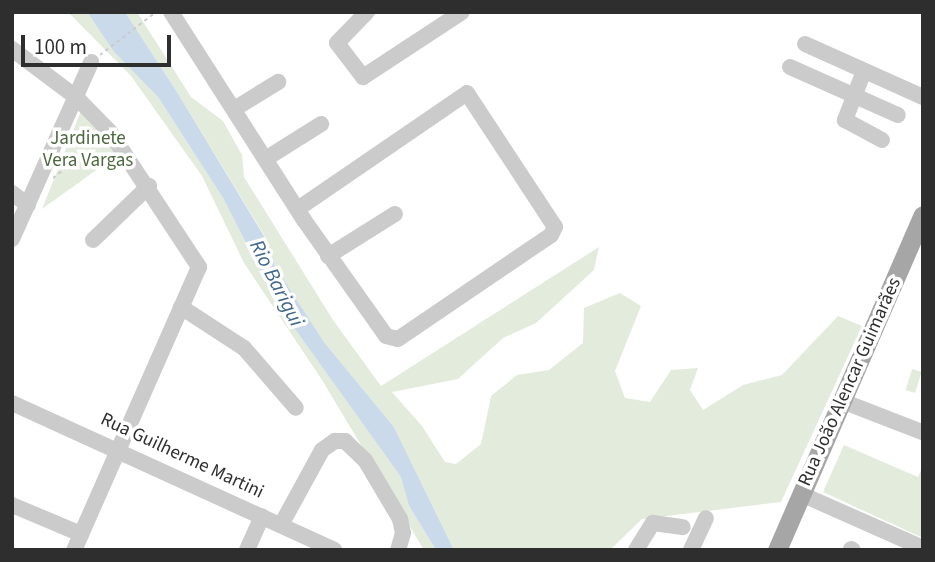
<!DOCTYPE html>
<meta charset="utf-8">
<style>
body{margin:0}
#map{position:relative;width:935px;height:562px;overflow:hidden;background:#fff;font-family:"Source Sans 3",sans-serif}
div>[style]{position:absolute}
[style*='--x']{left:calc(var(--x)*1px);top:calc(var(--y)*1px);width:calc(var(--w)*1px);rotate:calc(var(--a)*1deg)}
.green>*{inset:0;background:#e3ebdd;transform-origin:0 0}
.water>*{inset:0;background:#cadaea}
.path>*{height:2px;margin-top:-1px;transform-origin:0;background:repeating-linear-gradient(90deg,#cbcbcb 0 3.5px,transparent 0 7px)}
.minor>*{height:16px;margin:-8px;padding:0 8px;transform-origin:8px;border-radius:8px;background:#cbcbcb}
.major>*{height:19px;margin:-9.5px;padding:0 9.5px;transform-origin:9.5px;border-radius:9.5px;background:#a6a6a6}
span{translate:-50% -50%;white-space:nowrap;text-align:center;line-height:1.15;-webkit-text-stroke:7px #fff;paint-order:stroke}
.park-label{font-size:19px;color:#4d683e}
.street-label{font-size:19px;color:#2e2e2e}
.water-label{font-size:21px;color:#40678d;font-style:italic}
.frame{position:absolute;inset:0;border:14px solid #2e2e2e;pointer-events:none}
.scale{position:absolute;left:21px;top:35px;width:150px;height:32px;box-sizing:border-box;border:4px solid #2e2e2e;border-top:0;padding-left:9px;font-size:21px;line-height:24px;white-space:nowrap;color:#2e2e2e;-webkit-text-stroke:5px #fff;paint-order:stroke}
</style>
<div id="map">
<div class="green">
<div style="clip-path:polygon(68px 12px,87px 12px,114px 52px,158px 97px,223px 198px,277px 304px,402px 478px,409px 506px,436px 550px,424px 550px,322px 380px,244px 263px,202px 176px,131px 76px)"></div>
<div style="clip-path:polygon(125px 12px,137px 12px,191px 97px,223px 121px,242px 155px,244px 177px,333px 320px,381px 386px,599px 247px,594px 270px,536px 323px,503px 338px,458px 379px,392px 392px,422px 426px,445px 462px,456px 464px,481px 444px,491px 396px,517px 375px,549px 370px,583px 343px,584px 308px,620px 293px,641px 306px,615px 371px,625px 398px,650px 402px,671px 370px,698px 368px,690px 390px,703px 410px,743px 385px,782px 375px,838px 316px,862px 326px,781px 502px,642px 519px,610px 550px,454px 550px,394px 427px,324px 342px,275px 266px,264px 235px,177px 92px)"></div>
<div style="clip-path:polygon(81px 111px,120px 153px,42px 209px)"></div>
<div style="left:912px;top:369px;width:10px;height:22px;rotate:17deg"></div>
<div style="clip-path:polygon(844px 445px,918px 477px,923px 466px,923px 538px,823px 492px)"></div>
</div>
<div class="water">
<div style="clip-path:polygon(87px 12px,125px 12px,177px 92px,264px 236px,275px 266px,324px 342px,394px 427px,454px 550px,436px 550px,409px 506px,401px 477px,277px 304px,223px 198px,158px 97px,114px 52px)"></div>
</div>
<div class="path">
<div style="--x:100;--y:55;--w:71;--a:-37.5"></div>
<div style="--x:53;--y:178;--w:61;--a:-38.4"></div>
</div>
<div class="minor">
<div style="--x:171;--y:12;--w:247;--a:57.4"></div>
<div style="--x:304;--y:220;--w:142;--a:54.7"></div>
<div style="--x:386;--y:336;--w:12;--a:14"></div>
<div style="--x:398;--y:339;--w:185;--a:-34.2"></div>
<div style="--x:551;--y:235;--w:9;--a:-63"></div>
<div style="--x:555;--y:227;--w:160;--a:-123.3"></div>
<div style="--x:467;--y:93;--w:204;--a:145.6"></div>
<div style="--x:367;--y:12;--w:43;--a:134.1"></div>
<div style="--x:337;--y:43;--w:43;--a:52.6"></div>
<div style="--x:363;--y:77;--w:118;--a:-33.3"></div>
<div style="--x:805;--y:44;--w:129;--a:24.2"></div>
<div style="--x:12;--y:49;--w:80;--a:36.9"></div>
<div style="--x:76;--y:97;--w:49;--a:45.8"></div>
<div style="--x:110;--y:132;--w:162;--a:56.6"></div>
<div style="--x:199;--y:267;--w:309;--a:113.8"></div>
<div style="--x:790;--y:67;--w:118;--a:24"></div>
<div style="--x:864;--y:71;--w:53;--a:111.2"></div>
<div style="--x:845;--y:120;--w:42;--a:28.4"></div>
<div style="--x:234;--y:109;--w:52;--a:-31.5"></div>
<div style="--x:267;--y:158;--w:64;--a:-32.2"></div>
<div style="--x:12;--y:193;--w:20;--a:37"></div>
<div style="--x:12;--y:239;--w:194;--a:-65.9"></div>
<div style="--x:93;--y:240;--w:78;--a:-44"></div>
<div style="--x:328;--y:256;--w:79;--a:-32.1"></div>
<div style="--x:181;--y:307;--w:75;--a:33.1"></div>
<div style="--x:244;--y:348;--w:79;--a:49.1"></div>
<div style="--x:842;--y:401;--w:86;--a:21.2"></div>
<div style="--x:12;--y:403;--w:354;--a:24.5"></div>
<div style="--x:801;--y:494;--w:133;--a:23.9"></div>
<div style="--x:12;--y:505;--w:75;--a:22.8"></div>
<div style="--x:281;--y:525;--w:85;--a:-61.3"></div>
<div style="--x:322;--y:450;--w:16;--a:-35"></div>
<div style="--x:335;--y:441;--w:10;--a:0"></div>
<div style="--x:345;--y:441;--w:28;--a:44"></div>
<div style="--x:365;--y:460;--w:69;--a:59.3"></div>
<div style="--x:400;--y:519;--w:14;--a:78"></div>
<div style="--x:403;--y:533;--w:18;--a:106"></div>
<div style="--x:851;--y:549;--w:2;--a:27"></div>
<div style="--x:247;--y:550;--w:37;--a:-66"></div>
<div style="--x:636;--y:550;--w:32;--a:-58"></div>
<div style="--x:653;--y:523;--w:30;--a:8"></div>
<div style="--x:691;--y:550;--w:35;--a:-65"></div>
</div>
<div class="major">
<div style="--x:777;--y:550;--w:365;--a:-66.5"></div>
</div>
<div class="park-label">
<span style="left:88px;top:150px">Jardinete<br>Vera Vargas</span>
</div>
<div class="street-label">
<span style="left:850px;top:382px;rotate:-66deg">Rua João Alencar Guimarães</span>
<span style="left:182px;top:456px;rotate:25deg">Rua Guilherme Martini</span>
</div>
<div class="water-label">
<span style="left:277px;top:283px;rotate:63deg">Rio Barigui</span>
</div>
<div class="frame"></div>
<div class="scale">100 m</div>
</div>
